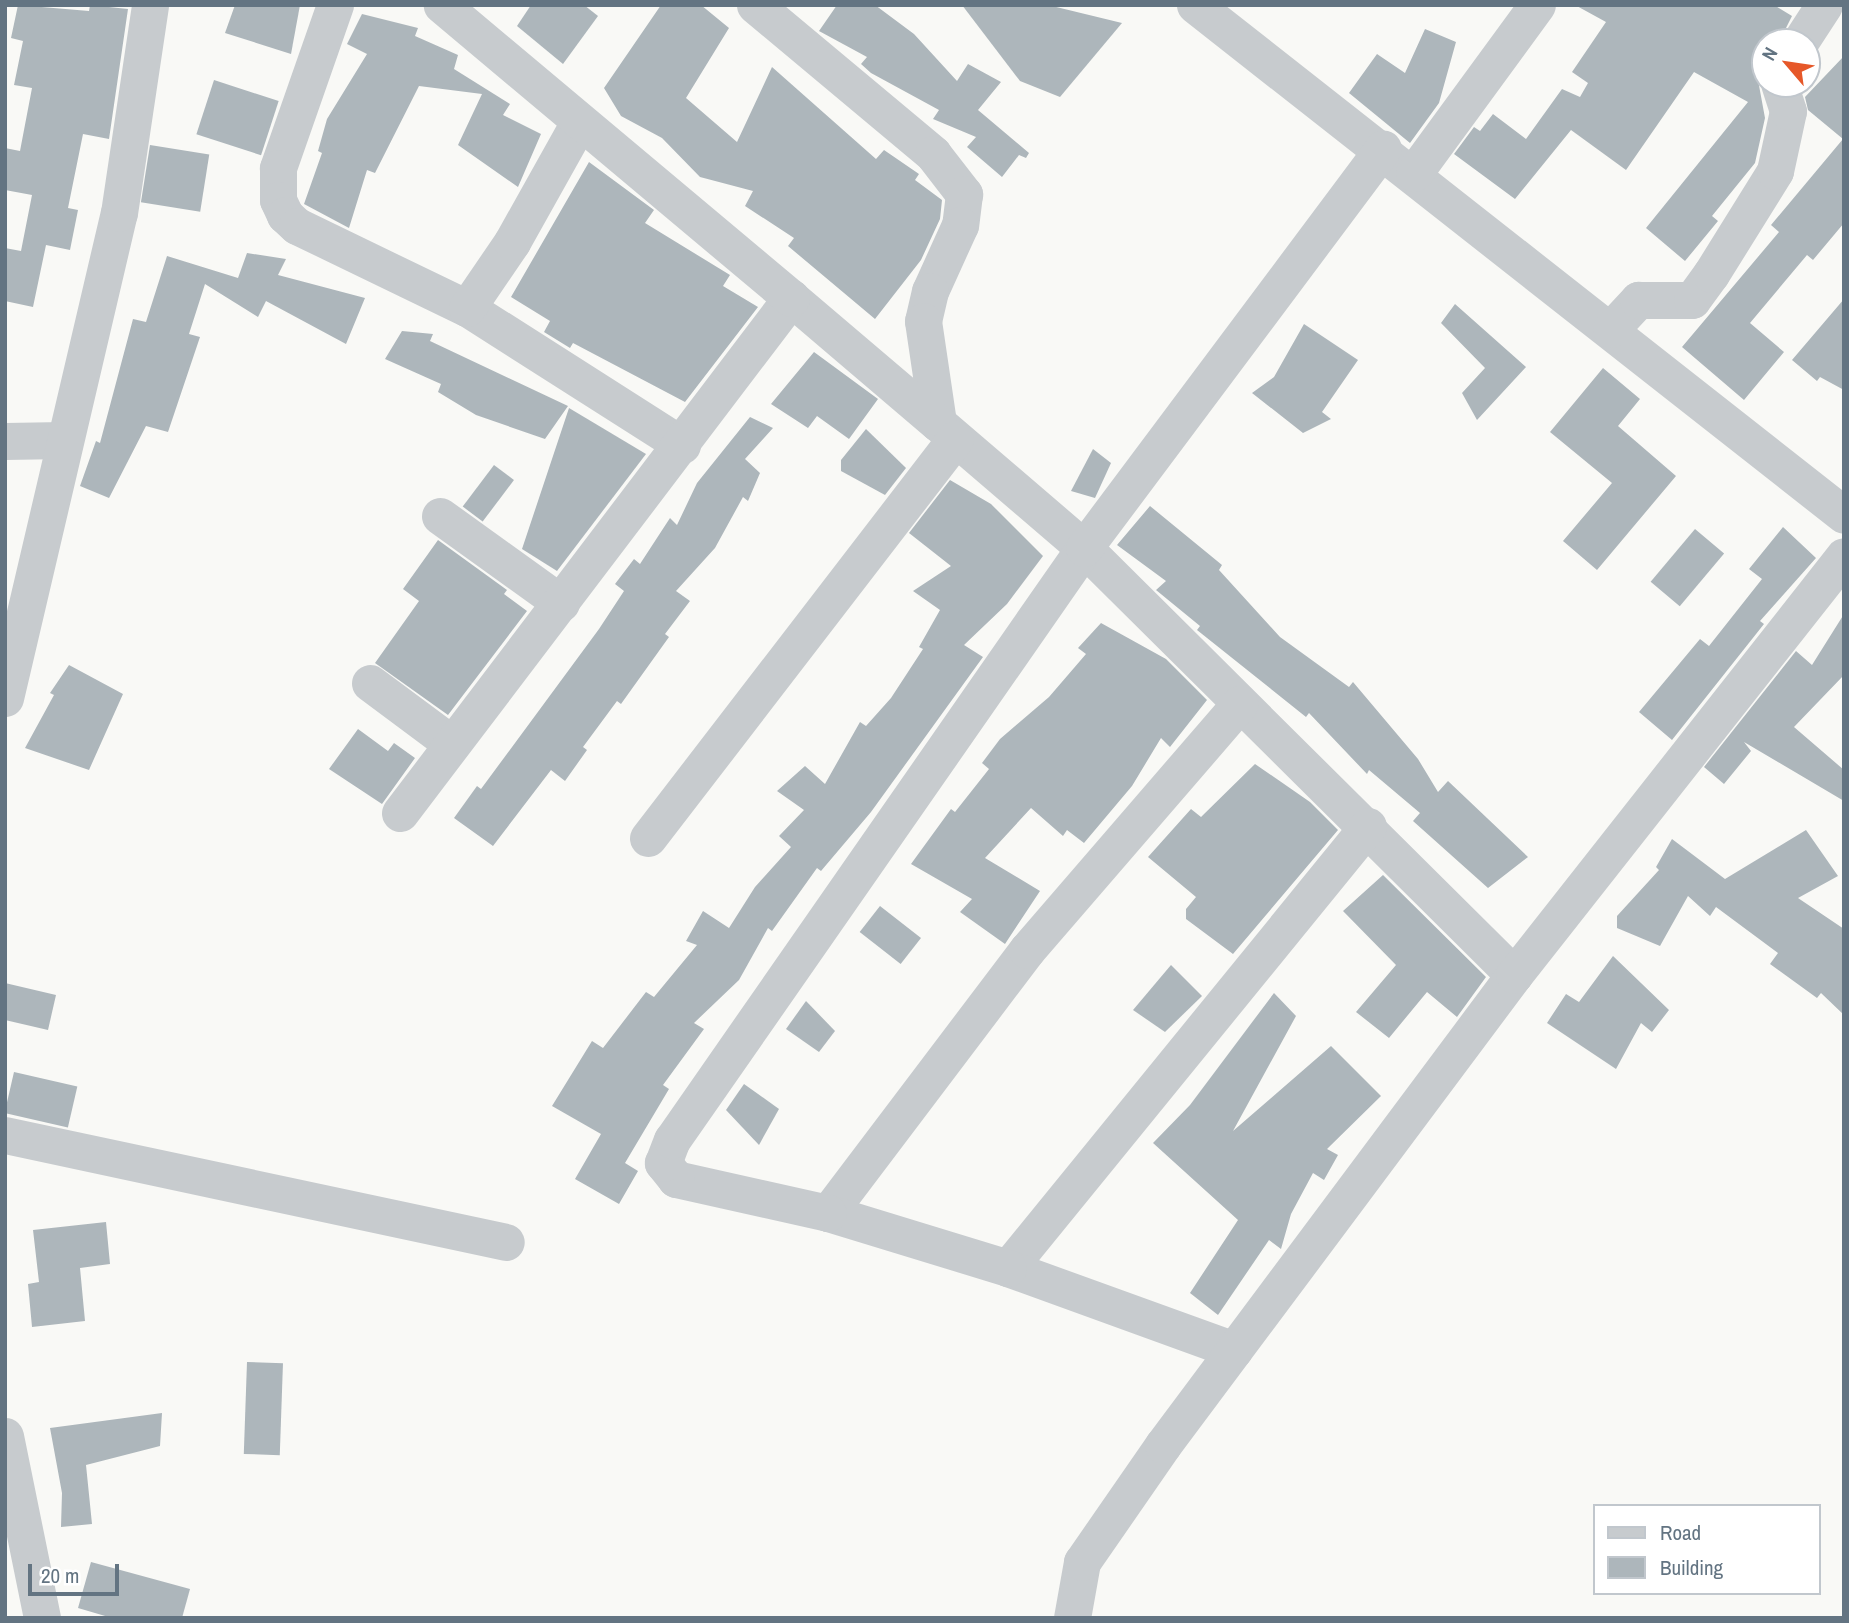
<!DOCTYPE html>
<style>
body{margin:0}
#map{position:relative;width:1849px;height:1623px;overflow:hidden;background:#f9f9f6;font-family:"Archivo Narrow",sans-serif}
div>[style]{position:absolute}
[style*='--x']{left:calc(var(--x)*1px);top:calc(var(--y)*1px);width:calc(var(--w)*1px);rotate:calc(var(--a)*1deg)}
.building>*{inset:0;background:#adb6bb;transform-origin:0 0}
.minor>*{height:37px;margin:-18.5px;padding:0 18.5px;transform-origin:18.5px;border-radius:18.5px;background:#c7cbce}
span{translate:-50% -50%;white-space:nowrap;text-align:center;line-height:1.15;-webkit-text-stroke:7px #fff;paint-order:stroke}
.frame{position:absolute;inset:0;border:7px solid #637482;pointer-events:none}
.legend{position:absolute;left:1593px;top:1504px;width:228px;height:91px;box-sizing:border-box;background:#fff;border:2px solid #c1c7cd;margin:0;padding:9px 12px;list-style:none;font-size:21px;color:#637482}
.legend li{display:flex;align-items:center;gap:14px;height:35px}
.legend b{width:35px;border:2px solid #c1c7cd}
.north{position:absolute;left:1751px;top:28px;width:70px;height:70px;box-sizing:border-box;background:#fff;border:2px solid #c1c7cd;border-radius:50%;rotate:299deg;font-size:19px;font-weight:700;line-height:28px;text-align:center;color:#637482}
.north::after{content:'';display:block;margin:auto;width:24px;height:32px;background:#e65829;clip-path:polygon(50% 0,100% 100%,50% 72%,0 100%)}
.scale{position:absolute;left:28px;top:1564px;width:91px;height:32px;box-sizing:border-box;border:4px solid #637482;border-top:0;padding-left:9px;font-size:21px;line-height:24px;white-space:nowrap;color:#637482;-webkit-text-stroke:5px #fff;paint-order:stroke}
</style>
<div id="map">
<div class="building">
<div style="clip-path:polygon(18px 5px,89px 11px,90px 5px,128px 9px,109px 139px,83px 134px,68px 208px,78px 210px,70px 250px,46px 245px,33px 307px,5px 301px,5px 248px,21px 251px,32px 195px,5px 190px,5px 148px,20px 151px,32px 88px,14px 85px,23px 41px,11px 38px)"></div>
<div style="clip-path:polygon(235px 5px,300px 5px,291px 54px,225px 33px)"></div>
<div style="clip-path:polygon(531px 5px,584px 5px,598px 16px,563px 64px,517px 26px)"></div>
<div style="clip-path:polygon(661px 5px,701px 5px,729px 28px,686px 98px,737px 142px,772px 67px,876px 159px,884px 150px,919px 174px,915px 180px,942px 200px,940px 219px,921px 260px,875px 319px,788px 246px,794px 238px,745px 206px,753px 191px,700px 177px,662px 138px,621px 116px,604px 88px)"></div>
<div style="clip-path:polygon(837px 5px,875px 5px,914px 34px,957px 81px,968px 64px,1001px 82px,978px 110px,1029px 153px,1026px 158px,1019px 155px,1002px 177px,967px 147px,976px 137px,933px 119px,939px 110px,871px 73px,861px 64px,867px 57px,819px 31px)"></div>
<div style="clip-path:polygon(962px 5px,1048px 5px,1122px 23px,1060px 97px,1020px 81px)"></div>
<div style="clip-path:polygon(1575px 5px,1774px 5px,1792px 16px,1779px 42px,1765px 42px,1765px 69px,1758px 80px,1765px 118px,1755px 163px,1712px 216px,1718px 221px,1685px 261px,1646px 228px,1748px 102px,1694px 72px,1626px 170px,1571px 130px,1515px 199px,1454px 154px,1474px 127px,1480px 131px,1493px 114px,1526px 139px,1562px 89px,1580px 97px,1588px 83px,1572px 72px,1606px 22px)"></div>
<div style="clip-path:polygon(362px 14px,418px 28px,415px 36px,458px 55px,454px 69px,510px 104px,503px 115px,541px 134px,518px 187px,458px 145px,482px 94px,419px 86px,375px 173px,367px 170px,349px 228px,304px 204px,322px 153px,318px 151px,327px 119px,367px 54px,347px 44px)"></div>
<div style="clip-path:polygon(1425px 29px,1456px 42px,1439px 103px,1410px 143px,1349px 93px,1377px 54px,1405px 73px)"></div>
<div style="clip-path:polygon(1844px 56px,1844px 223px,1813px 260px,1807px 255px,1750px 323px,1784px 352px,1744px 400px,1682px 347px,1779px 232px,1771px 225px,1843px 139px,1808px 110px,1805px 97px)"></div>
<div style="left:214px;top:80px;width:68px;height:57px;rotate:18deg"></div>
<div style="left:150px;top:145px;width:60px;height:58px;rotate:9deg"></div>
<div style="clip-path:polygon(589px 162px,654px 210px,645px 223px,730px 275px,723px 286px,758px 307px,685px 402px,573px 343px,570px 348px,544px 332px,550px 321px,511px 297px)"></div>
<div style="clip-path:polygon(247px 253px,286px 259px,278px 275px,365px 298px,346px 344px,266px 301px,258px 317px,205px 284px,189px 334px,200px 337px,168px 432px,146px 426px,109px 498px,80px 486px,96px 441px,100px 443px,133px 319px,146px 322px,167px 256px,238px 278px)"></div>
<div style="clip-path:polygon(1844px 299px,1844px 390px,1820px 377px,1817px 381px,1792px 360px)"></div>
<div style="clip-path:polygon(1455px 304px,1526px 367px,1477px 420px,1462px 393px,1485px 368px,1441px 323px)"></div>
<div style="clip-path:polygon(1304px 324px,1358px 360px,1322px 412px,1331px 419px,1303px 433px,1252px 393px,1274px 377px)"></div>
<div style="clip-path:polygon(402px 331px,433px 334px,430px 341px,568px 406px,545px 439px,476px 415px,438px 392px,441px 384px,385px 359px)"></div>
<div style="clip-path:polygon(814px 352px,878px 399px,849px 439px,817px 416px,808px 428px,771px 404px)"></div>
<div style="clip-path:polygon(1603px 368px,1640px 399px,1618px 426px,1676px 476px,1597px 570px,1563px 541px,1612px 483px,1550px 432px)"></div>
<div style="clip-path:polygon(569px 408px,646px 454px,557px 571px,522px 549px)"></div>
<div style="clip-path:polygon(750px 417px,773px 428px,745px 459px,760px 473px,748px 501px,743px 497px,715px 548px,676px 591px,690px 601px,665px 634px,669px 637px,621px 704px,617px 701px,583px 747px,587px 750px,565px 781px,551px 770px,493px 846px,454px 818px,477px 786px,481px 789px,599px 629px,624px 591px,615px 584px,634px 559px,640px 564px,670px 518px,677px 525px,697px 483px)"></div>
<div style="clip-path:polygon(866px 429px,906px 468px,885px 495px,841px 471px,841px 460px)"></div>
<div style="clip-path:polygon(1093px 449px,1111px 463px,1095px 498px,1071px 491px)"></div>
<div style="left:494px;top:465px;width:25px;height:52px;rotate:37deg"></div>
<div style="clip-path:polygon(950px 480px,991px 504px,1043px 556px,1007px 604px,964px 645px,983px 657px,871px 812px,821px 871px,817px 868px,772px 931px,768px 928px,739px 980px,694px 1023px,704px 1029px,663px 1085px,669px 1089px,625px 1163px,638px 1171px,619px 1204px,575px 1179px,601px 1134px,552px 1106px,592px 1041px,603px 1048px,646px 992px,654px 997px,697px 945px,686px 941px,703px 911px,729px 928px,755px 887px,791px 847px,779px 836px,804px 810px,777px 791px,805px 766px,825px 784px,860px 722px,866px 726px,891px 698px,923px 649px,919px 647px,940px 610px,913px 591px,951px 566px,909px 533px)"></div>
<div style="clip-path:polygon(1150px 506px,1222px 565px,1219px 570px,1280px 637px,1349px 687px,1353px 682px,1418px 759px,1438px 792px,1448px 781px,1528px 857px,1488px 888px,1413px 821px,1420px 813px,1369px 770px,1367px 774px,1309px 713px,1306px 717px,1197px 630px,1200px 626px,1156px 590px,1166px 581px,1117px 545px)"></div>
<div style="clip-path:polygon(1783px 527px,1816px 558px,1760px 621px,1764px 624px,1672px 740px,1639px 712px,1700px 639px,1709px 646px,1762px 579px,1749px 569px)"></div>
<div style="left:1695px;top:529px;width:38px;height:69px;rotate:40deg"></div>
<div style="clip-path:polygon(438px 540px,507px 590px,504px 594px,527px 611px,448px 715px,375px 663px,419px 601px,403px 589px)"></div>
<div style="clip-path:polygon(1844px 614px,1844px 675px,1794px 727px,1844px 770px,1844px 801px,1744px 742px,1751px 751px,1724px 784px,1704px 767px,1796px 651px,1812px 665px)"></div>
<div style="clip-path:polygon(1101px 623px,1166px 659px,1207px 700px,1170px 747px,1161px 738px,1132px 786px,1084px 843px,1067px 830px,1063px 836px,1031px 808px,985px 858px,1040px 891px,1005px 944px,960px 912px,972px 899px,911px 864px,951px 809px,955px 812px,989px 769px,982px 763px,1000px 739px,1049px 697px,1086px 654px,1078px 648px)"></div>
<div style="clip-path:polygon(69px 665px,123px 694px,89px 770px,25px 748px,54px 695px,50px 693px)"></div>
<div style="clip-path:polygon(358px 729px,388px 751px,394px 743px,415px 758px,382px 804px,329px 769px)"></div>
<div style="clip-path:polygon(1255px 764px,1310px 802px,1338px 830px,1233px 954px,1186px 919px,1186px 909px,1196px 897px,1148px 857px,1191px 809px,1201px 817px)"></div>
<div style="clip-path:polygon(1806px 830px,1838px 876px,1798px 898px,1844px 929px,1844px 1015px,1821px 993px,1817px 998px,1770px 964px,1778px 953px,1716px 907px,1710px 916px,1688px 896px,1660px 946px,1617px 928px,1617px 916px,1659px 870px,1656px 867px,1672px 839px,1725px 879px)"></div>
<div style="clip-path:polygon(1383px 875px,1486px 977px,1457px 1017px,1427px 992px,1389px 1038px,1356px 1012px,1396px 965px,1343px 911px)"></div>
<div style="left:880px;top:906px;width:52px;height:33px;rotate:38deg"></div>
<div style="clip-path:polygon(1613px 956px,1669px 1010px,1652px 1032px,1641px 1023px,1616px 1069px,1547px 1023px,1566px 994px,1579px 1002px)"></div>
<div style="clip-path:polygon(1171px 965px,1202px 996px,1165px 1032px,1133px 1010px)"></div>
<div style="clip-path:polygon(5px 983px,56px 995px,48px 1030px,5px 1020px)"></div>
<div style="clip-path:polygon(1274px 993px,1296px 1016px,1233px 1131px,1331px 1046px,1381px 1096px,1327px 1149px,1338px 1155px,1324px 1180px,1313px 1173px,1291px 1214px,1281px 1249px,1269px 1240px,1218px 1315px,1190px 1293px,1238px 1220px,1153px 1143px,1190px 1105px)"></div>
<div style="clip-path:polygon(806px 1001px,835px 1031px,819px 1052px,786px 1029px)"></div>
<div style="left:14px;top:1072px;width:65px;height:42px;rotate:13deg"></div>
<div style="clip-path:polygon(744px 1084px,779px 1109px,759px 1145px,726px 1110px)"></div>
<div style="clip-path:polygon(106px 1222px,110px 1264px,80px 1268px,85px 1321px,32px 1327px,28px 1284px,39px 1282px,33px 1230px)"></div>
<div style="left:247px;top:1362px;width:36px;height:92px;rotate:2deg"></div>
<div style="clip-path:polygon(162px 1413px,160px 1446px,86px 1465px,92px 1524px,61px 1527px,62px 1493px,50px 1428px)"></div>
<div style="clip-path:polygon(91px 1562px,190px 1589px,182px 1618px,112px 1618px,78px 1608px)"></div>
</div>
<div class="minor">
<div style="--x:335;--y:5;--w:173;--a:109.3"></div>
<div style="--x:278;--y:168;--w:32;--a:90"></div>
<div style="--x:278;--y:200;--w:17;--a:65"></div>
<div style="--x:285;--y:215;--w:16;--a:43"></div>
<div style="--x:297;--y:226;--w:189;--a:25.8"></div>
<div style="--x:467;--y:308;--w:255;--a:32.5"></div>
<div style="--x:755;--y:5;--w:232;--a:39.9"></div>
<div style="--x:933;--y:154;--w:51;--a:52.2"></div>
<div style="--x:964;--y:194;--w:31;--a:97"></div>
<div style="--x:960;--y:225;--w:72;--a:114.4"></div>
<div style="--x:930;--y:291;--w:31;--a:103"></div>
<div style="--x:923;--y:321;--w:103;--a:81.6"></div>
<div style="--x:938;--y:423;--w:192;--a:40.6"></div>
<div style="--x:1084;--y:548;--w:606;--a:44.8"></div>
<div style="--x:1195;--y:5;--w:825;--a:38.16"></div>
<div style="--x:1800;--y:42;--w:44;--a:-57"></div>
<div style="--x:1414;--y:173;--w:208;--a:-53.8"></div>
<div style="--x:791;--y:298;--w:193;--a:40.4"></div>
<div style="--x:467;--y:308;--w:80;--a:-55.7"></div>
<div style="--x:512;--y:242;--w:137;--a:-60.8"></div>
<div style="--x:1611;--y:329;--w:40;--a:-47"></div>
<div style="--x:1638;--y:300;--w:54;--a:0"></div>
<div style="--x:1692;--y:300;--w:32;--a:-54"></div>
<div style="--x:1711;--y:274;--w:121;--a:-58.1"></div>
<div style="--x:1775;--y:171;--w:61;--a:-77.8"></div>
<div style="--x:1788;--y:111;--w:28;--a:-108"></div>
<div style="--x:5;--y:441;--w:59;--a:-1"></div>
<div style="--x:440;--y:516;--w:149;--a:35.7"></div>
<div style="--x:370;--y:683;--w:102;--a:36.6"></div>
<div style="--x:5;--y:698;--w:498;--a:-76.8"></div>
<div style="--x:119;--y:213;--w:210;--a:-81.5"></div>
<div style="--x:400;--y:813;--w:647;--a:-52.79"></div>
<div style="--x:791;--y:298;--w:456;--a:-140"></div>
<div style="--x:648;--y:838;--w:503;--a:-52.42"></div>
<div style="--x:5;--y:1135;--w:512;--a:12.06"></div>
<div style="--x:828;--y:1213;--w:330;--a:-52.9"></div>
<div style="--x:1027;--y:950;--w:325;--a:-49.2"></div>
<div style="--x:1008;--y:1268;--w:570;--a:-50.84"></div>
<div style="--x:1234;--y:1350;--w:240;--a:-160.1"></div>
<div style="--x:1008;--y:1268;--w:188;--a:-163"></div>
<div style="--x:828;--y:1213;--w:156;--a:-167.4"></div>
<div style="--x:676;--y:1179;--w:21;--a:-129"></div>
<div style="--x:663;--y:1163;--w:25;--a:-69"></div>
<div style="--x:672;--y:1140;--w:721;--a:-55.16"></div>
<div style="--x:1084;--y:548;--w:499;--a:-53.2"></div>
<div style="--x:5;--y:1436;--w:186;--a:78.5"></div>
<div style="--x:1072;--y:1618;--w:57;--a:-79.9"></div>
<div style="--x:1082;--y:1562;--w:142;--a:-55.3"></div>
<div style="--x:1163;--y:1445;--w:587;--a:-53.25"></div>
<div style="--x:1514;--y:975;--w:533;--a:-51.78"></div>
</div>
<div class="frame"></div>
<ul class="legend">
<li><b style="height:9px;background:#c7cbce"></b>Road</li>
<li><b style="height:19px;background:#adb6bb"></b>Building</li>
</ul>
<div class="north">N</div>
<div class="scale">20 m</div>
</div>
